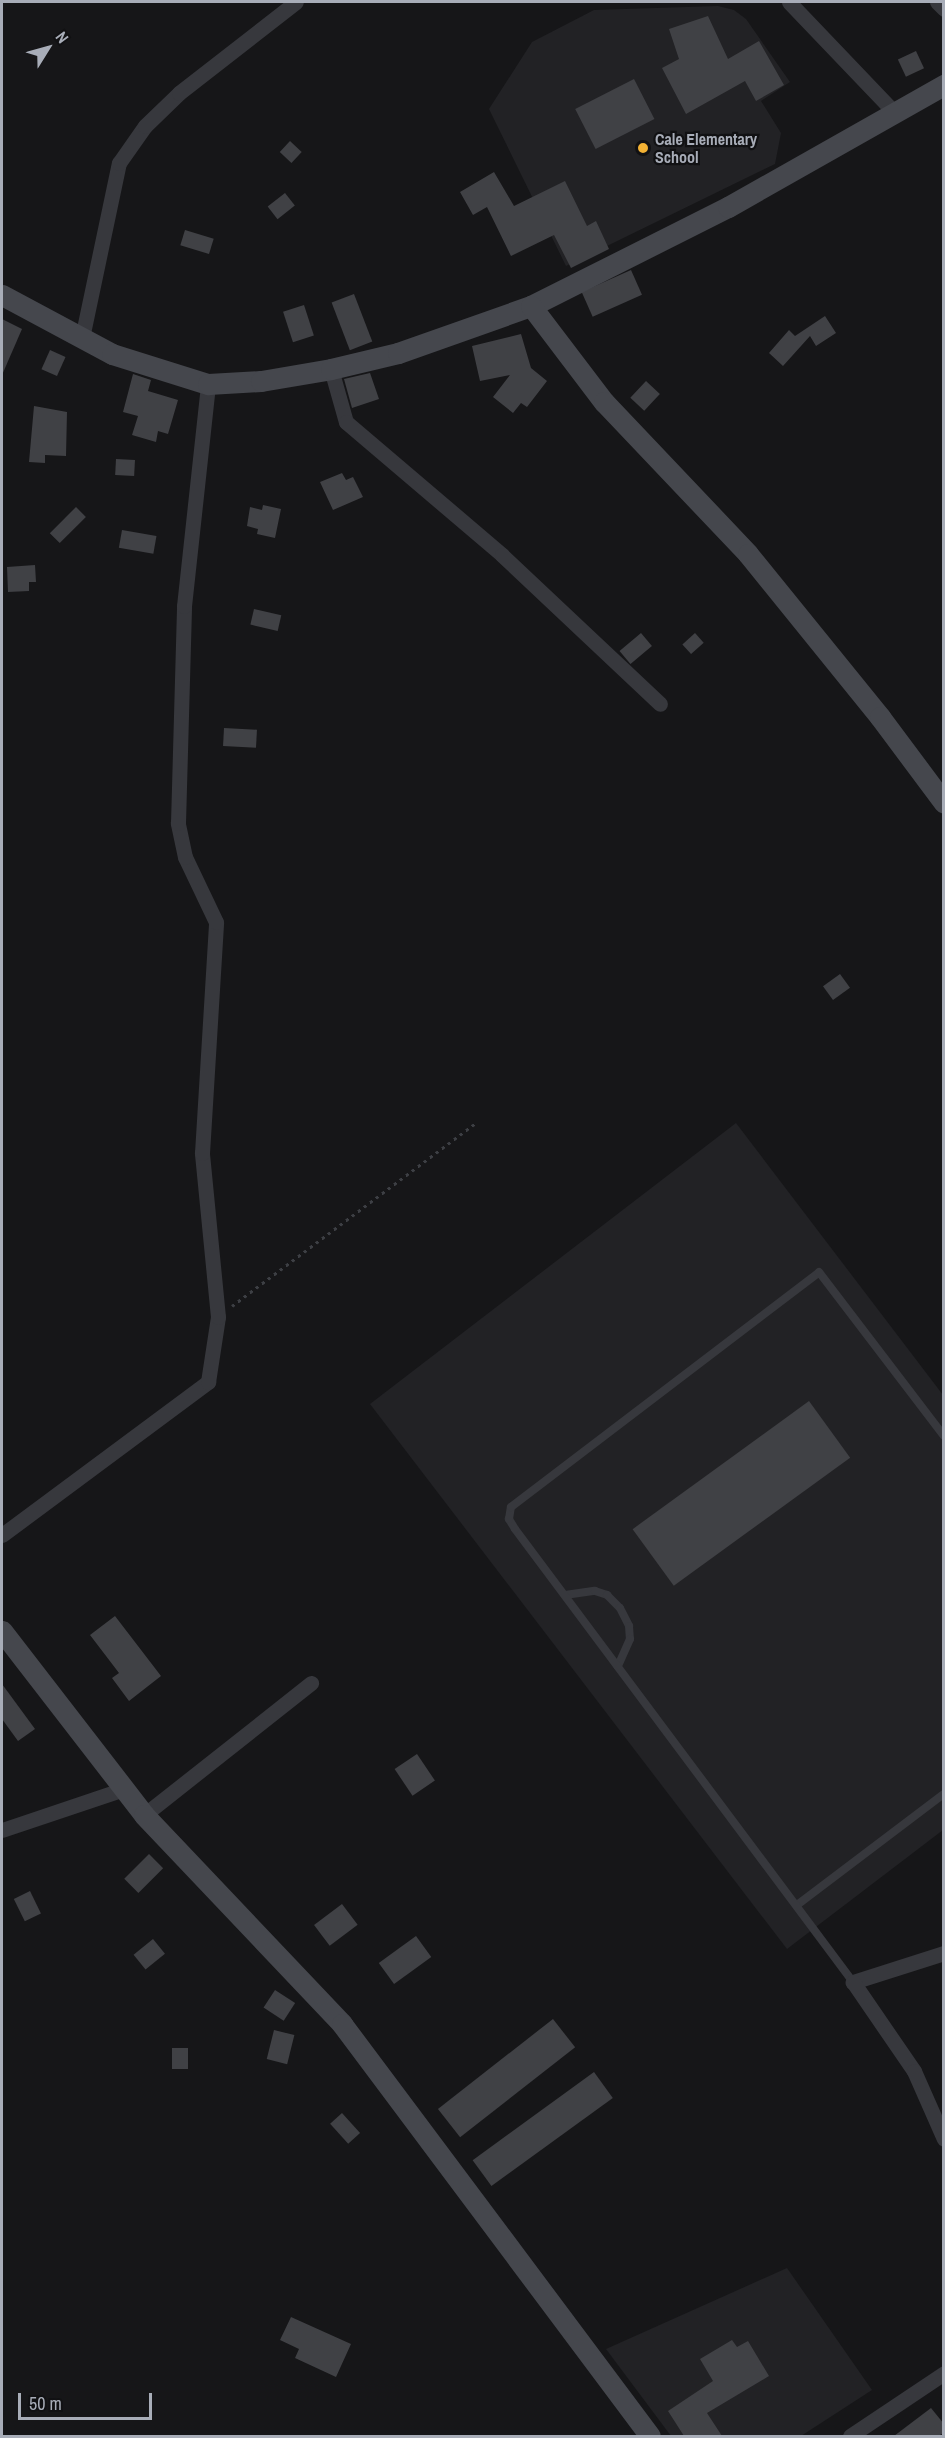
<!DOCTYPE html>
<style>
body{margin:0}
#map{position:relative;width:945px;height:2438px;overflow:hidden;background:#161618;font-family:"Archivo Narrow",sans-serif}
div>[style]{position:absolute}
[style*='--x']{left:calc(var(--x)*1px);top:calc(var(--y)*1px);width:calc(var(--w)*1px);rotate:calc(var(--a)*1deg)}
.built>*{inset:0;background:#222225}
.building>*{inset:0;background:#404145;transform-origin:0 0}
.path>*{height:3px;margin-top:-1.5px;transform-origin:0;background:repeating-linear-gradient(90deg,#3d3f44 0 3px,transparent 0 7.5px)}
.lane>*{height:8px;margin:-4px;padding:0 4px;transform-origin:4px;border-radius:4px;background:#37383d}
.street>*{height:15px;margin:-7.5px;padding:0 7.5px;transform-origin:7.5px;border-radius:7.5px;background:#37383d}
.secondary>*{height:21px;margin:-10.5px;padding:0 10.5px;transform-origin:10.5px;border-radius:10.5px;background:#45474d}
.dots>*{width:16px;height:16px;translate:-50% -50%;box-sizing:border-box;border:3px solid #111113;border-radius:50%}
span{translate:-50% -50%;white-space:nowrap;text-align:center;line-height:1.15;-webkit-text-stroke:4.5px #111113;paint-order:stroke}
.poi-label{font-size:16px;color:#a8adb8;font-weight:700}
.left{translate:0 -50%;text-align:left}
.frame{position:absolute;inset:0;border:3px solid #a8adb8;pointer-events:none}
.north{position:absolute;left:18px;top:18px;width:60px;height:60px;-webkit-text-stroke:4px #111113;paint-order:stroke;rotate:53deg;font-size:16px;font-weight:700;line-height:24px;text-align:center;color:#a8adb8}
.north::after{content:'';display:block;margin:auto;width:21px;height:27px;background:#a8adb8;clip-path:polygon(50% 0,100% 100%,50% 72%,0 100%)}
.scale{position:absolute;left:18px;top:2393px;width:134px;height:27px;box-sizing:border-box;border:3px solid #a8adb8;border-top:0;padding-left:8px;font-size:18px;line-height:21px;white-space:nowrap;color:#a8adb8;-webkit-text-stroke:4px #111113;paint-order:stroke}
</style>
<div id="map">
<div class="built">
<div style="clip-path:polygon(718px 6px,734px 10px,746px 19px,790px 82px,761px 101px,781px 133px,775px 164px,566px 266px,489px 109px,532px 42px,594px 10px)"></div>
<div style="clip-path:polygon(736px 1123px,943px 1395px,943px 1830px,787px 1949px,370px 1404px)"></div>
<div style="clip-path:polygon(787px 2268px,872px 2390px,801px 2436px,671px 2436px,606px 2349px)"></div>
</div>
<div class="building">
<div style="clip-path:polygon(708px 16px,728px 59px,759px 41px,784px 85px,756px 101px,745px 81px,686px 114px,662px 68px,679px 59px,669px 29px)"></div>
<div style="left:916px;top:51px;width:19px;height:20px;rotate:65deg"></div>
<div style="left:634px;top:79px;width:45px;height:66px;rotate:63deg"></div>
<div style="left:290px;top:141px;width:16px;height:15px;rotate:43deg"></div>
<div style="clip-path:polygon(494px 172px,514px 206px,565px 181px,587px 226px,596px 221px,609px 249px,571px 268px,554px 235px,511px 256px,487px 207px,473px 215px,460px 192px)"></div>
<div style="left:285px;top:193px;width:16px;height:22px;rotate:52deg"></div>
<div style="left:185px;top:230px;width:30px;height:16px;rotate:17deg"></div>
<div style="left:631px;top:270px;width:27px;height:54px;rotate:66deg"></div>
<div style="left:354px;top:294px;width:51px;height:24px;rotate:69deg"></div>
<div style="left:304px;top:305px;width:32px;height:22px;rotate:72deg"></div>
<div style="clip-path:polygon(825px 316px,836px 333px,816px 346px,810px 336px,783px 366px,769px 353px,789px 330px,795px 336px)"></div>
<div style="clip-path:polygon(2px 319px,22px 329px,2px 375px)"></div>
<div style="clip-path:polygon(521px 334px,531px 368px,547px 381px,527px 407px,521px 403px,513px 413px,493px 397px,510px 375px,480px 381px,472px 346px)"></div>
<div style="left:50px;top:350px;width:17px;height:21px;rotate:24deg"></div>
<div style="clip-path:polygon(370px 373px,379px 399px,352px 408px,344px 379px)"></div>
<div style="clip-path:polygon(133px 374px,151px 380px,148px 391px,178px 400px,168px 434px,158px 431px,156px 442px,132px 435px,138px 416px,123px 412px)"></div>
<div style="left:646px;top:381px;width:19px;height:23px;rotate:43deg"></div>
<div style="clip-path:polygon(34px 406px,67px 412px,66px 456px,45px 455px,45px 463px,29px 462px)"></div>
<div style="left:116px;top:459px;width:19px;height:16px;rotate:3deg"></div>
<div style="clip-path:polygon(342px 473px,346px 480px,353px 477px,363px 497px,333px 510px,320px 482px)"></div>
<div style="clip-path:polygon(263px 505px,281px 509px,275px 538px,257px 534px,258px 529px,247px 526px,250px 507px,262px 510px)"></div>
<div style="left:76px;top:507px;width:14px;height:37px;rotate:45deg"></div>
<div style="left:122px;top:530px;width:35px;height:18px;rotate:10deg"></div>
<div style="clip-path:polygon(35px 565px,36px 582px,29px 582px,29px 591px,8px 592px,7px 567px)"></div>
<div style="left:254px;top:609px;width:28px;height:16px;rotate:13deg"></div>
<div style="left:641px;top:633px;width:17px;height:28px;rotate:50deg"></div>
<div style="left:695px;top:633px;width:13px;height:17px;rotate:48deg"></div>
<div style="left:224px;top:728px;width:33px;height:18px;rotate:3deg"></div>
<div style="left:840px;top:974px;width:17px;height:21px;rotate:54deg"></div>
<div style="left:809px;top:1401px;width:70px;height:218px;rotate:54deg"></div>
<div style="clip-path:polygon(115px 1616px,161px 1676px,129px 1701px,112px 1678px,119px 1673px,90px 1635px)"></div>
<div style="clip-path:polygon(2px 1684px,35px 1729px,18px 1741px,2px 1719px)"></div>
<div style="left:417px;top:1754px;width:32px;height:27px;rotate:56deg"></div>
<div style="left:149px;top:1854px;width:20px;height:35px;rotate:45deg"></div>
<div style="left:30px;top:1891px;width:25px;height:18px;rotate:64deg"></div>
<div style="left:342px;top:1904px;width:26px;height:35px;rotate:53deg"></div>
<div style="left:416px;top:1936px;width:26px;height:46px;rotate:54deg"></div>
<div style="left:153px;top:1939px;width:19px;height:25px;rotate:51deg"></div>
<div style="left:275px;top:1990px;width:24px;height:21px;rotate:33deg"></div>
<div style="left:553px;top:2019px;width:36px;height:146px;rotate:52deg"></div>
<div style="left:274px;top:2030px;width:21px;height:30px;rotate:14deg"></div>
<div style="left:172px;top:2048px;width:16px;height:21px"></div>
<div style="left:594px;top:2072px;width:32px;height:150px;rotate:54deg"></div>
<div style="left:342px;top:2113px;width:27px;height:16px;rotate:48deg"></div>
<div style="clip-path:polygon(291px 2317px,351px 2344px,336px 2377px,295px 2358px,299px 2349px,280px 2340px)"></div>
<div style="clip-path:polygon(732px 2340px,737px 2347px,748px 2341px,769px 2376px,707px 2413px,722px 2436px,684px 2436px,668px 2411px,713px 2381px,700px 2359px)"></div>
<div style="clip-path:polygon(931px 2408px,944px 2424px,944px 2433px,938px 2436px,894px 2436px)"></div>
</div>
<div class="path">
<div style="--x:232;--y:1306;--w:305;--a:-36.9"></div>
</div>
<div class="lane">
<div style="--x:565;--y:1595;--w:30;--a:-8"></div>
<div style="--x:595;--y:1591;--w:13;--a:18"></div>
<div style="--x:607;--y:1595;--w:18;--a:45"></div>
<div style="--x:620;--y:1608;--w:20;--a:63"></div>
<div style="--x:629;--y:1626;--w:13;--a:86"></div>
<div style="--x:630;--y:1639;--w:30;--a:114"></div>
<div style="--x:797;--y:1905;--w:184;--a:-37.1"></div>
<div style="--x:853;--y:1982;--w:565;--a:-126.73"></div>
<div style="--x:515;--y:1529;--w:12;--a:-121"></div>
<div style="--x:509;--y:1519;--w:12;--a:-81"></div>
<div style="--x:511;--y:1507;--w:387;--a:-37.3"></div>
<div style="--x:819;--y:1272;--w:206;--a:52.7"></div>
</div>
<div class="street">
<div style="--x:789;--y:2;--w:155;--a:46.3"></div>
<div style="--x:937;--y:2;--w:10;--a:45"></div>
<div style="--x:82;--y:338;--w:179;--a:-78.1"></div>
<div style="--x:119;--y:163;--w:45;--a:-54.9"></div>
<div style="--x:145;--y:126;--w:47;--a:-44.1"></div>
<div style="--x:179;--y:93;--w:148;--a:-37.9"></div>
<div style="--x:331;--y:369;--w:55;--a:74.2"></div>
<div style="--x:346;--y:422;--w:205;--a:40.4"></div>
<div style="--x:502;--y:555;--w:217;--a:43.3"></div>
<div style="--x:2;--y:1535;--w:257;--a:-36.6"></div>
<div style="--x:208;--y:1382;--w:66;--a:-81.3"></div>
<div style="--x:218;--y:1317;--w:165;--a:-95.6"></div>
<div style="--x:202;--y:1153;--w:231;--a:-86.5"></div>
<div style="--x:216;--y:922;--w:72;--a:-115.5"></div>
<div style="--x:185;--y:857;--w:35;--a:-102"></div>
<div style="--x:178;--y:823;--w:217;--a:-88.4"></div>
<div style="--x:184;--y:606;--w:223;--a:-83.8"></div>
<div style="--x:144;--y:1815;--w:213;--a:-38.3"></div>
<div style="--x:2;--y:1830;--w:129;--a:-18.6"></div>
<div style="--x:944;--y:1953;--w:96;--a:162.3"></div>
<div style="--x:853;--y:1982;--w:108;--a:55.6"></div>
<div style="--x:914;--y:2071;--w:74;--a:66.2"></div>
<div style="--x:850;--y:2436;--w:113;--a:-33.8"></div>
</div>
<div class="secondary">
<div style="--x:2;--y:295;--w:125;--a:28.2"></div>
<div style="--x:112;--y:354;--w:101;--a:17.4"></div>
<div style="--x:208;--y:384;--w:53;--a:-3.2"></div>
<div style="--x:261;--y:381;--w:71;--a:-9.7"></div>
<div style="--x:331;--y:369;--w:69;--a:-13.4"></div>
<div style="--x:398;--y:353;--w:141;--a:-19.5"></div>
<div style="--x:531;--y:306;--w:220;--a:-26.7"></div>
<div style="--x:728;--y:207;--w:248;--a:-29.5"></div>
<div style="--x:531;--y:306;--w:121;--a:52.8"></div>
<div style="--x:604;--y:402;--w:209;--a:46.5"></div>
<div style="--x:748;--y:554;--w:210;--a:51"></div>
<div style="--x:880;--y:717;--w:107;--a:53.3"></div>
<div style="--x:2;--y:1631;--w:232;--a:52.3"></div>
<div style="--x:144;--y:1815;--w:288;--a:46.5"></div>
<div style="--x:342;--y:2024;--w:514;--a:53.22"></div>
</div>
<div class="dots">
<div style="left:643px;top:148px;background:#f2b134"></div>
</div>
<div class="poi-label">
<span class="left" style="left:655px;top:148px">Cale Elementary<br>School</span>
</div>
<div class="frame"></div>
<div class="north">N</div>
<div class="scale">50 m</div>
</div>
